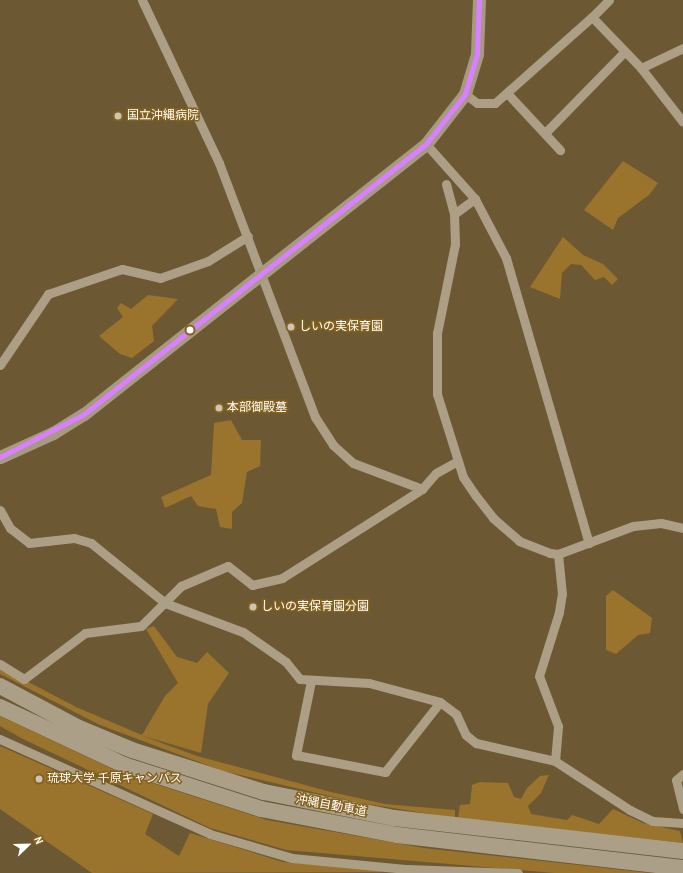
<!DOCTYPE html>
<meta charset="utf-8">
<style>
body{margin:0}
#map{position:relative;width:683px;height:873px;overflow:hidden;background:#6c5934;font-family:"Archivo Narrow","Noto Sans JP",sans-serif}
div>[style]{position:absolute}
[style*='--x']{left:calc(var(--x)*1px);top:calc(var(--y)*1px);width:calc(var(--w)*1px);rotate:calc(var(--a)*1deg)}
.green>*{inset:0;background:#9a732d}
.street>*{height:9px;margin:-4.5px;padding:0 4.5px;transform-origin:4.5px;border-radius:4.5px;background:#ac9f86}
.secondary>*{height:13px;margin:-6.5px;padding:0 6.5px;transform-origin:6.5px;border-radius:6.5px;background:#a89a81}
.highway>*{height:16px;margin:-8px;padding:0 8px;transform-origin:8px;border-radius:8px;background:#ac9f88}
.bus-1>*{height:5px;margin:-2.5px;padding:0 2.5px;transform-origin:2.5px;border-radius:2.5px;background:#d880ff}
.dots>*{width:11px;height:11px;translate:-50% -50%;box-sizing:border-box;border:2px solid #84611c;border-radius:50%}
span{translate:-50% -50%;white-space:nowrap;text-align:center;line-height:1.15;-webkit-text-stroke:3px #84611c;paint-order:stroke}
.poi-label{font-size:12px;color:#fff}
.left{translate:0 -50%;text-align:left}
.street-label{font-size:12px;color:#fff}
.north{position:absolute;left:8px;top:825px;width:40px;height:40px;-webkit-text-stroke:3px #84611c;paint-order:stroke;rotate:67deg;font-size:11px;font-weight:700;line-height:16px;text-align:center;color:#fff}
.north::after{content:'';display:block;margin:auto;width:14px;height:18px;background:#fff;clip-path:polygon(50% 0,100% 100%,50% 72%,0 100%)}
</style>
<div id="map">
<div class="green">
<div style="clip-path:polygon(623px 161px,658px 183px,649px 195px,618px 218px,613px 230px,584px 210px)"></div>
<div style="clip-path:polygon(563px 237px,583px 255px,603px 264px,618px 279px,612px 285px,604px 277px,595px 280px,581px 265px,571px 264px,562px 273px,560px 299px,530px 287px)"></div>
<div style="clip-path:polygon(148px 295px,178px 299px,152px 326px,154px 341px,132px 358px,120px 354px,99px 336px,123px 317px,117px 308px,121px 303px,131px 309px)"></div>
<div style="clip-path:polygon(231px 420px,242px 440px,261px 440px,260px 466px,247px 472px,242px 503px,232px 512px,232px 529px,220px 527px,216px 509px,198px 506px,191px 496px,165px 508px,161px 497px,211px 475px,214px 423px)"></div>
<div style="clip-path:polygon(613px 590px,652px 618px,650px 633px,638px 635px,616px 654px,606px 650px,606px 596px)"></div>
<div style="clip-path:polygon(154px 626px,177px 657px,197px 663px,207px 652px,229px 673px,208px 704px,201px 753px,143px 736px,197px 756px,331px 792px,385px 804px,455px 810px,455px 818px,355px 802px,223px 771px,100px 725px,0 674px,0 667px,76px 707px,142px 735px,165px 696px,178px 683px,146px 629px)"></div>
<div style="clip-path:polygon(0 716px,121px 773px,267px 820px,424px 848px,650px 873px,554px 873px,286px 850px,210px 828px,23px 739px,0 726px)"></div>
<div style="clip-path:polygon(0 746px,153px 814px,145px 834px,179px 856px,190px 833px,283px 862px,409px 872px,92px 873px,0 809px)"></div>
<div style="clip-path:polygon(549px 775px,541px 793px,528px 806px,531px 814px,567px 820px,572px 815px,599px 824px,613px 809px,643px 823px,680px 831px,683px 843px,458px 818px,460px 805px,470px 804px,472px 785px,480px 782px,508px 783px,514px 797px,521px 799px,527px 788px,540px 776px)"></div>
</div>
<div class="street">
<div style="--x:142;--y:0;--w:180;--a:64.7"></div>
<div style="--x:219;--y:163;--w:272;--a:69.3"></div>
<div style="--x:315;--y:417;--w:33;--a:57"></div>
<div style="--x:333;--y:445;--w:27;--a:42"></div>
<div style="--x:353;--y:463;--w:74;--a:20.6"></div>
<div style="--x:592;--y:17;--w:24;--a:-45"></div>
<div style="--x:641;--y:68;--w:47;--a:-25.5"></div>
<div style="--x:507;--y:93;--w:78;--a:47.1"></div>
<div style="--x:465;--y:94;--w:15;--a:37"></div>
<div style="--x:477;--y:103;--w:18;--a:0"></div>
<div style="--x:495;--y:103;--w:130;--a:-41.6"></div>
<div style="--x:592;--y:17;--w:71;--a:46.1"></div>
<div style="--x:641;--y:68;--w:68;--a:52.1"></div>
<div style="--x:546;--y:132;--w:110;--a:-45.7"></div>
<div style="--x:426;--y:144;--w:74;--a:48.3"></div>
<div style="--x:475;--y:199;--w:67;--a:62.3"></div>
<div style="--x:506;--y:258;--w:297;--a:73.8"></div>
<div style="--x:446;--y:184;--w:31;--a:75"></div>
<div style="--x:454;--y:214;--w:30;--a:88"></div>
<div style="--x:455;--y:244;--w:91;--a:101.4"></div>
<div style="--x:437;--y:333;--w:61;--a:90"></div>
<div style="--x:437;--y:394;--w:87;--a:72.6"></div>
<div style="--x:463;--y:477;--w:23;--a:56"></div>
<div style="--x:476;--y:496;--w:28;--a:52"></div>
<div style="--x:493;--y:518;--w:35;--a:41"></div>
<div style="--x:519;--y:541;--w:33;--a:21"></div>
<div style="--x:550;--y:553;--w:8;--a:7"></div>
<div style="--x:558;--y:554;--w:80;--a:-20.5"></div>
<div style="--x:633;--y:526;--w:28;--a:-6"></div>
<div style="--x:661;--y:523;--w:23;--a:13"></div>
<div style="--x:454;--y:214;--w:26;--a:-36"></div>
<div style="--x:0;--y:365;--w:86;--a:-55.9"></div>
<div style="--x:48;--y:294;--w:78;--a:-18.7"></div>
<div style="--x:122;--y:269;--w:39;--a:13"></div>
<div style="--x:160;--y:278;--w:51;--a:-19.5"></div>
<div style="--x:208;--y:261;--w:47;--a:-32"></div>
<div style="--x:0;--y:510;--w:21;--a:61"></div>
<div style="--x:10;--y:528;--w:24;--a:38"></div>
<div style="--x:29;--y:543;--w:45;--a:-6.3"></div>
<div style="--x:74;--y:538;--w:18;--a:16"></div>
<div style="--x:91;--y:543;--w:95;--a:39"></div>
<div style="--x:165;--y:603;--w:83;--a:20.4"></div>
<div style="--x:243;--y:632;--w:52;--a:34.9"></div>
<div style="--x:286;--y:662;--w:22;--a:51"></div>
<div style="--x:300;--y:679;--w:69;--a:3.3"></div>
<div style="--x:369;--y:683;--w:73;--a:15"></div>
<div style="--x:440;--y:702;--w:20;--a:37"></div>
<div style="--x:456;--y:714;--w:23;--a:65"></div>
<div style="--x:466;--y:735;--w:13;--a:39"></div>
<div style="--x:476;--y:743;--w:81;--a:12.8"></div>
<div style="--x:555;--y:761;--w:90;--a:33.2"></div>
<div style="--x:630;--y:810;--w:25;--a:26"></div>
<div style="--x:653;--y:821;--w:30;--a:4"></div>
<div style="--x:0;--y:664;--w:28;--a:32"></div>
<div style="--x:24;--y:679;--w:76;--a:-37"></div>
<div style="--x:85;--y:633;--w:56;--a:-7.1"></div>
<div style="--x:141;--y:626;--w:57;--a:-45"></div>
<div style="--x:181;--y:586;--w:51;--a:-23.1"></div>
<div style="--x:228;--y:566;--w:31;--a:38"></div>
<div style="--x:252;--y:585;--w:31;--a:-13"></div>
<div style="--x:282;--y:578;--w:166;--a:-32.4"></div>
<div style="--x:422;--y:489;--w:21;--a:-49"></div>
<div style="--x:436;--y:473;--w:25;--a:-29"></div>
<div style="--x:311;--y:681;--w:76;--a:101.5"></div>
<div style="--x:296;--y:755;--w:91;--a:10.8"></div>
<div style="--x:385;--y:772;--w:89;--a:-51.8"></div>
<div style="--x:0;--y:739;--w:230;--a:24.3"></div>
<div style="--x:210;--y:834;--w:85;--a:16.3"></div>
<div style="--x:292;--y:858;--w:116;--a:5.5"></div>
<div style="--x:407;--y:869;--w:111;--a:2.1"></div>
<div style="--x:555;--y:761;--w:35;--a:-85"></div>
<div style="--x:558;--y:726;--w:53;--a:-110.8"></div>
<div style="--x:539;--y:676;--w:67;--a:-72.6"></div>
<div style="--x:559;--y:612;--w:18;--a:-81"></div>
<div style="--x:562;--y:594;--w:40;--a:-95.7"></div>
<div style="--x:683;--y:774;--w:9;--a:139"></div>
<div style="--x:676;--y:780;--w:30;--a:76"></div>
</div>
<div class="secondary">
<div style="--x:0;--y:457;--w:58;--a:-24.4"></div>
<div style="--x:53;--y:433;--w:36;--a:-32"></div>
<div style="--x:84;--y:414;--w:436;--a:-38.3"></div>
<div style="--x:426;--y:144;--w:63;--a:-52"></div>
<div style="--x:465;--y:94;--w:42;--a:-73.3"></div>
<div style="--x:477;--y:54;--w:54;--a:-87.9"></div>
</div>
<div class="highway">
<div style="--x:0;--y:686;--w:89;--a:28"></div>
<div style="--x:79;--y:728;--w:57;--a:22.5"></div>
<div style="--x:132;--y:750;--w:139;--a:17.7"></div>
<div style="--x:264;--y:792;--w:133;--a:11.3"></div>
<div style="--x:394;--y:818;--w:291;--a:6.5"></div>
<div style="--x:0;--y:707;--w:137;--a:25.1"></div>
<div style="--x:124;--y:765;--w:144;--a:17.8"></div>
<div style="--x:261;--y:809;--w:138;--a:10.8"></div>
<div style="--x:397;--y:835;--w:288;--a:6.6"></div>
</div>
<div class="bus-1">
<div style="--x:0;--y:457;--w:94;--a:-27.1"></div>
<div style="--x:84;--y:414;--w:436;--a:-38.3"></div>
<div style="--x:426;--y:144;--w:63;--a:-52"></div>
<div style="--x:465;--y:94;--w:42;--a:-73.3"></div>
<div style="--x:477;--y:54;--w:54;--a:-87.9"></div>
</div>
<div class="dots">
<div style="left:118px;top:116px;background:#ccc5b8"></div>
<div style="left:291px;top:327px;background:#ccc5b8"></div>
<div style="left:190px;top:330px;background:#fff"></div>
<div style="left:219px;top:408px;background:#ccc5b8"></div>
<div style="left:253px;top:607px;background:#ccc5b8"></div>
<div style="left:39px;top:779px;background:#ccc5b8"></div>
</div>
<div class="poi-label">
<span class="left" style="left:127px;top:116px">国立沖縄病院</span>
<span class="left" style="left:299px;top:327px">しいの実保育園</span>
<span class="left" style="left:227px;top:408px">本部御殿墓</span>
<span class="left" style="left:261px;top:607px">しいの実保育園分園</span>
<span class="left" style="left:47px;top:779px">琉球大学 千原キャンパス</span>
</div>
<div class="street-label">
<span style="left:331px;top:806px;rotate:11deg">沖縄自動車道</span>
</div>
<div class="north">N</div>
</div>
